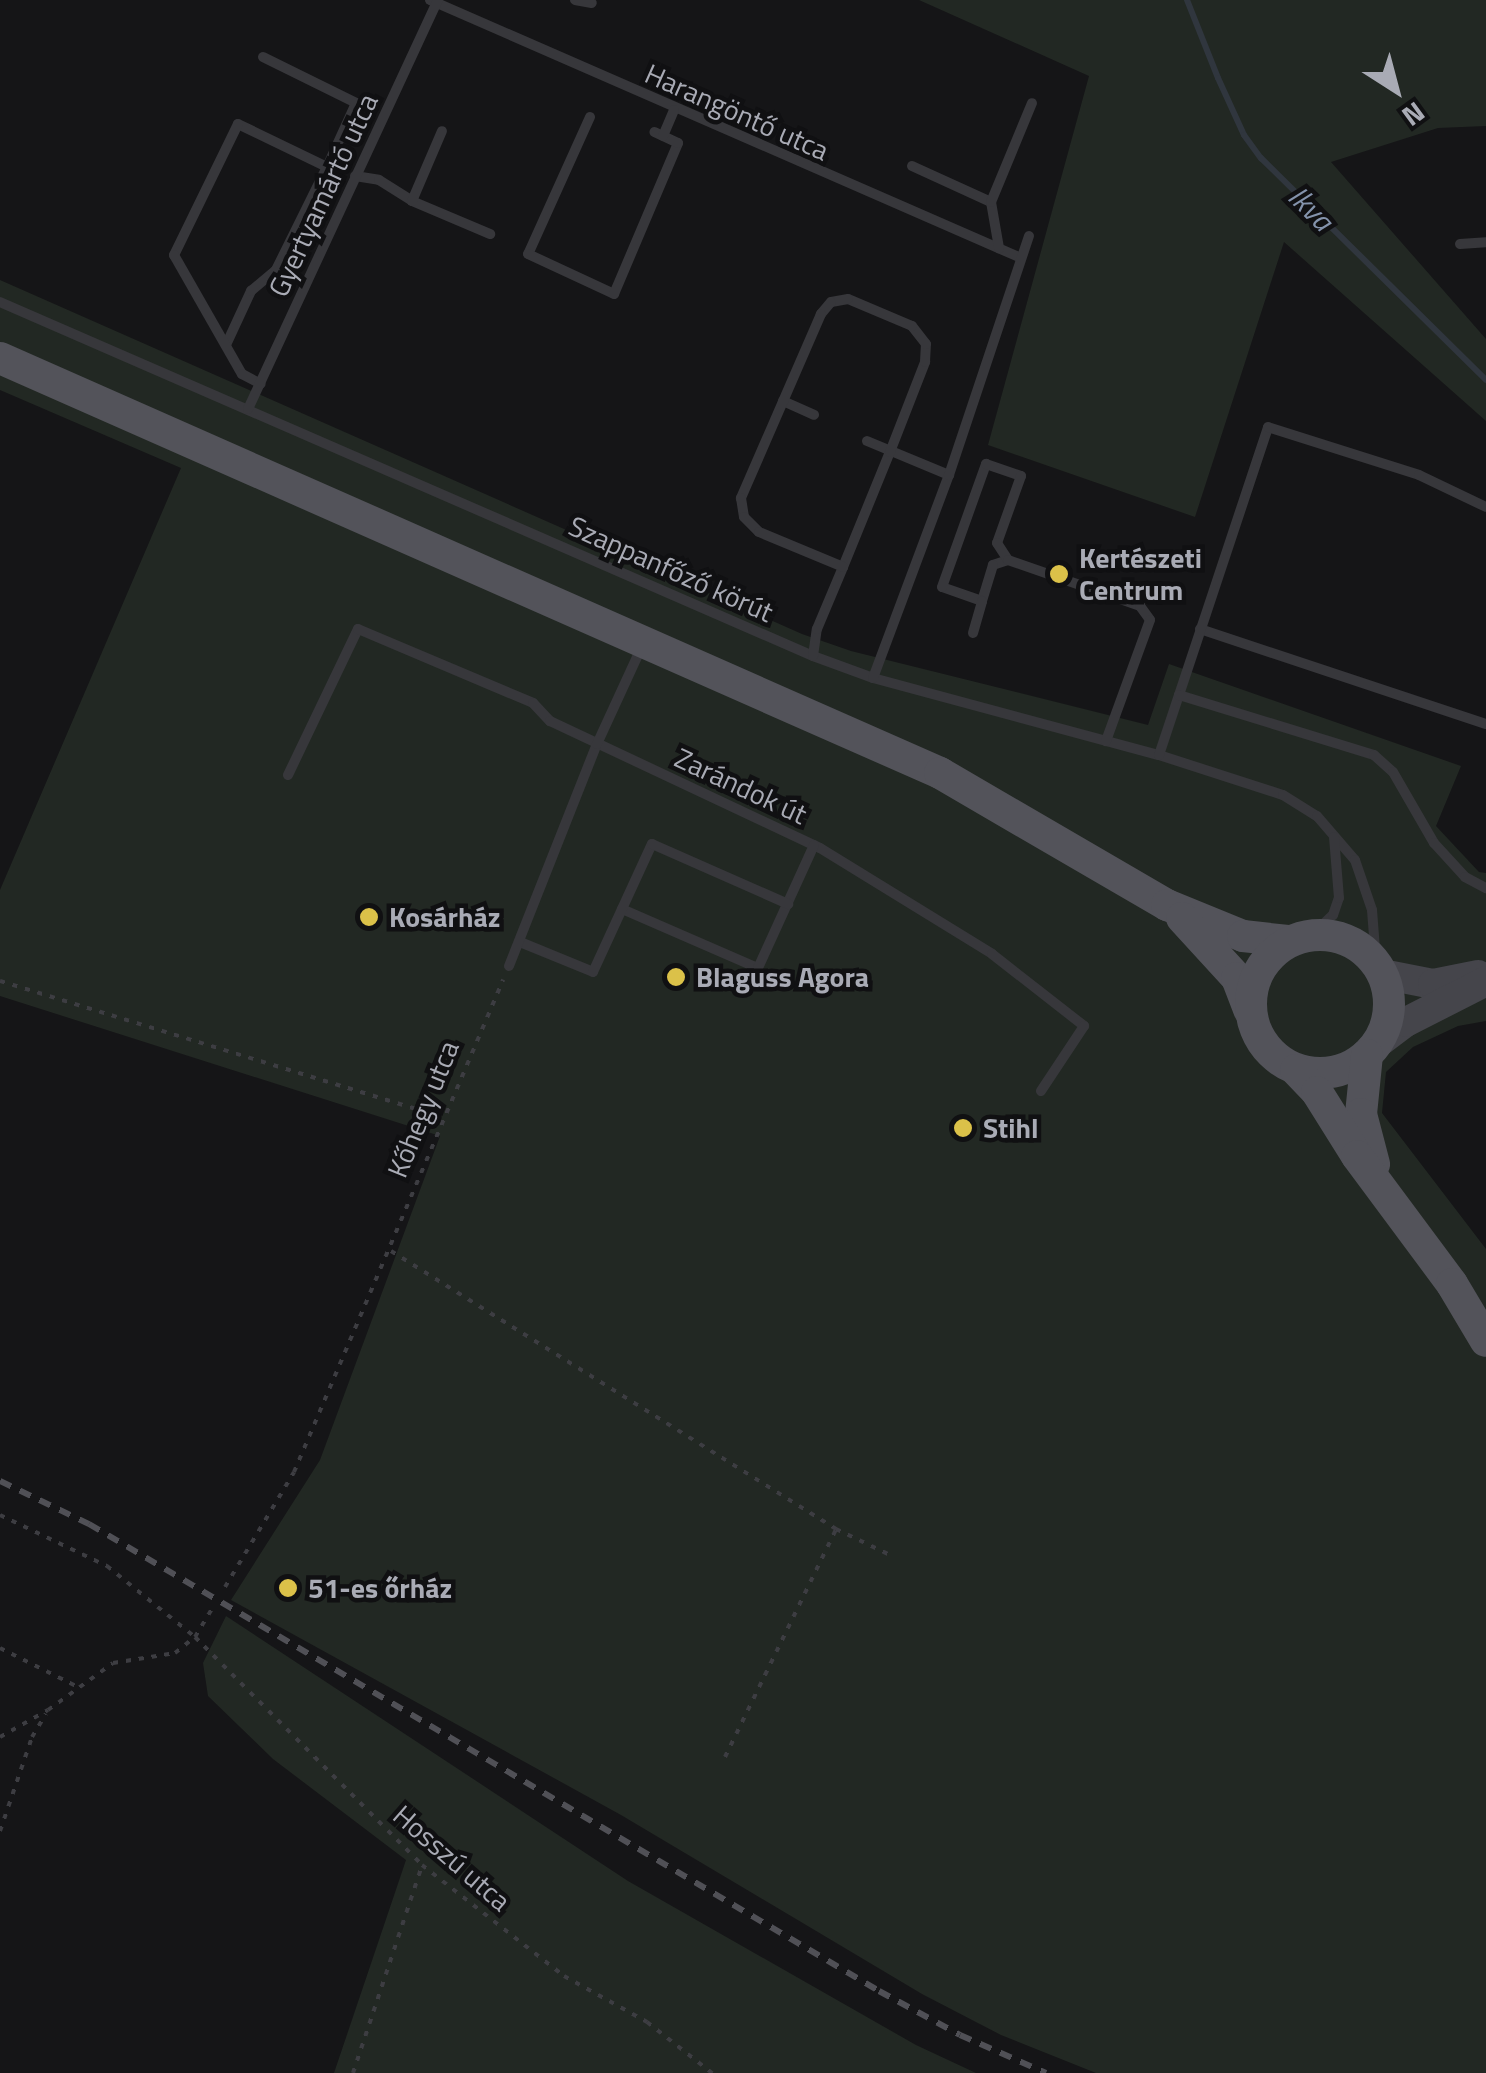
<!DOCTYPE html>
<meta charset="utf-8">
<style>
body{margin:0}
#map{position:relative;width:1486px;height:2073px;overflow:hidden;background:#151517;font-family:"Titillium Web",sans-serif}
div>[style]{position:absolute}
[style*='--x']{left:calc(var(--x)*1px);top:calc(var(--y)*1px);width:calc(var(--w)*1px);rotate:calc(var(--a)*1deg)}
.green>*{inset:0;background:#222823}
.stream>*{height:6px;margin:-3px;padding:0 3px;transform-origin:3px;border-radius:3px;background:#30363e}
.path>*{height:4px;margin-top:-2px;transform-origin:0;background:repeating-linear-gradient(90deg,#3d3d42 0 5px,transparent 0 13px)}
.service>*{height:10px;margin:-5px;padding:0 5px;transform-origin:5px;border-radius:5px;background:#37373b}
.secondary>*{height:30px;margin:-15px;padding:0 15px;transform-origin:15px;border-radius:15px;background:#45454b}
.primary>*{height:32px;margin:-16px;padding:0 16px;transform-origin:16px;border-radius:16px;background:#53535a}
.primary>.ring{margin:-16px;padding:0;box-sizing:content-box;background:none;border:32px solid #53535a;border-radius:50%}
.rail>*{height:6px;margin-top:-3px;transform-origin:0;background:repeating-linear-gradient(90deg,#505056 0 12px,transparent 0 22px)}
.dots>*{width:28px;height:28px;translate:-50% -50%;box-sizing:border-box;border:5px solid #101012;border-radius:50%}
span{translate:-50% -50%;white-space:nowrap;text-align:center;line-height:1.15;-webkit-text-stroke:9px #101012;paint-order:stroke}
.street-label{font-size:28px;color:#a9abb5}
.poi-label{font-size:28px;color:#a9abb5;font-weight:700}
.left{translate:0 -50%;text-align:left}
.water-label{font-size:30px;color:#8493ac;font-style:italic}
.north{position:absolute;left:1346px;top:40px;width:100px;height:100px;-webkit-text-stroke:8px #101012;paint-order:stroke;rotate:144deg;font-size:28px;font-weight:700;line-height:40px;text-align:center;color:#a9abb5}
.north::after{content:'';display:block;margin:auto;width:35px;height:45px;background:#a9abb5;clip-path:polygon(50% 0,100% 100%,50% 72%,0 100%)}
</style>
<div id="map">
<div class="green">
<div style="clip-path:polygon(919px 0,1486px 0,1486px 126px,1438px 128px,1331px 162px,1486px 339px,1486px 421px,1284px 242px,1195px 517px,988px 445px,1089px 76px)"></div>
<div style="clip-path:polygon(0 280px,802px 634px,851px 651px,1148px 725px,1169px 664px,1461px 766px,1436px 826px,1479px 872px,1486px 873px,1486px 1021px,1458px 1026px,1413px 1047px,1386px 1072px,1382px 1113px,1486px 1249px,1486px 2073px,1096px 2073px,1001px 2035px,922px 1994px,621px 1815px,231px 1600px,320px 1460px,440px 1136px,0 996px,0 890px,181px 468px,0 390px)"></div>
<div style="clip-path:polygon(226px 1616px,628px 1881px,916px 2045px,976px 2073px,334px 2073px,406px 1860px,273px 1759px,208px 1696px,203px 1663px)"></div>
</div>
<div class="stream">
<div style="--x:1187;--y:0;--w:84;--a:68.3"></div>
<div style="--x:1218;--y:78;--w:63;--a:65.5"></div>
<div style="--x:1244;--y:135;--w:29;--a:54"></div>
<div style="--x:1261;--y:158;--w:316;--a:44.6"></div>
</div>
<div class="path">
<div style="--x:0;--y:981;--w:460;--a:17.1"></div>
<div style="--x:391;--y:1251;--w:525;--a:31.99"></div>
<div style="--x:836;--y:1529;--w:62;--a:25.7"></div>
<div style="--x:0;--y:1515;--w:119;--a:25.5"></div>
<div style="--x:107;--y:1566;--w:113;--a:38.9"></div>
<div style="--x:195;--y:1637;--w:322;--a:45.1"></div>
<div style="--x:422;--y:1865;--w:180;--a:38"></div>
<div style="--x:564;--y:1976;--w:95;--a:29"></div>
<div style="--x:647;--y:2022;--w:83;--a:38.1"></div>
<div style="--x:225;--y:1587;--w:134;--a:-59"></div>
<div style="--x:294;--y:1472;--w:535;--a:-66.98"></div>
<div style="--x:0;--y:1648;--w:85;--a:26.6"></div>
<div style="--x:0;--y:1737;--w:55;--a:-29.4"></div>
<div style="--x:48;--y:1710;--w:80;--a:-35.9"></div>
<div style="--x:113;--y:1663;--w:63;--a:-9.2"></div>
<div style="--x:175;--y:1653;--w:26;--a:-39"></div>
<div style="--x:195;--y:1637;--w:33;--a:-59"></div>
<div style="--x:725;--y:1757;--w:254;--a:-64"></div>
<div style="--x:0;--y:1831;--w:99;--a:-71.2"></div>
<div style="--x:32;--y:1737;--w:27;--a:-59"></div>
<div style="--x:353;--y:2073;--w:219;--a:-71.6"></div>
</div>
<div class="service">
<div style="--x:430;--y:0;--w:645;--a:23.58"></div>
<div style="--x:575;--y:0;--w:17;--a:10"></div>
<div style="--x:263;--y:57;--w:104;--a:26.3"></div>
<div style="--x:356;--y:103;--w:70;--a:114.4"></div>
<div style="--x:590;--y:117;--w:150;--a:114.3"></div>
<div style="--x:528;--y:254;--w:95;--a:24.9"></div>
<div style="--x:614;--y:294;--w:164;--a:-67"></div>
<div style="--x:678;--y:143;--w:26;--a:-155"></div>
<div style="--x:663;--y:136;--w:28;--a:-67"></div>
<div style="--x:912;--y:166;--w:87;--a:24.5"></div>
<div style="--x:991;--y:202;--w:47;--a:80.1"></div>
<div style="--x:355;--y:176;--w:24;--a:9"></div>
<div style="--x:379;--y:180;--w:39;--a:32"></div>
<div style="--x:412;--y:201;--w:85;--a:22.9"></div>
<div style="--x:412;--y:201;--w:76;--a:-66.8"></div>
<div style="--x:991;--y:202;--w:107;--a:-67.5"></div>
<div style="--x:1460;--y:244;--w:26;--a:-4"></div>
<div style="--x:0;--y:302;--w:887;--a:23.53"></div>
<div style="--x:813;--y:656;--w:64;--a:20.1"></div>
<div style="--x:873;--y:678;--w:296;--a:15.1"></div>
<div style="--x:1159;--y:755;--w:130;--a:17.9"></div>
<div style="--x:1283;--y:795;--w:40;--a:32"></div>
<div style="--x:1317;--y:816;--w:58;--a:49.2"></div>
<div style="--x:1355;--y:860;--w:53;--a:71.2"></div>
<div style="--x:1372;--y:910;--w:52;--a:85.6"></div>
<div style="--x:226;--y:345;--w:60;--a:-65.2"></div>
<div style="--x:251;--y:291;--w:33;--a:-40"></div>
<div style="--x:276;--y:270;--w:115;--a:-63.7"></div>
<div style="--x:327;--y:167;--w:99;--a:-154.2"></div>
<div style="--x:238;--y:124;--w:146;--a:116"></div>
<div style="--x:174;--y:255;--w:137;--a:60.3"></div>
<div style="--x:242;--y:374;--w:21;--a:28"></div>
<div style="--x:783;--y:401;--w:34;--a:24"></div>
<div style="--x:248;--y:409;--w:451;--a:-65.1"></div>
<div style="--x:867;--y:441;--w:89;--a:22.5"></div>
<div style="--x:1008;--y:560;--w:16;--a:162"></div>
<div style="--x:993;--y:565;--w:38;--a:107"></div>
<div style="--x:982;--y:601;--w:42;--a:-160.7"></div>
<div style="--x:942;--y:587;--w:131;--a:-70.3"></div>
<div style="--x:986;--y:464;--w:37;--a:19"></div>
<div style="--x:1021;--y:476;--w:71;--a:109.7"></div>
<div style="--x:997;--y:543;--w:20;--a:57"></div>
<div style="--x:1008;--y:560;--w:140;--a:19.2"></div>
<div style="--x:1140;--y:606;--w:17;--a:54"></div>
<div style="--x:1150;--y:620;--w:129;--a:110"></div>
<div style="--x:1200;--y:629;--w:301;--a:18.4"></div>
<div style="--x:973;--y:633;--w:33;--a:-74"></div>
<div style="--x:813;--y:656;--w:27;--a:-82"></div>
<div style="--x:817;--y:629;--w:67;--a:-67.2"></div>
<div style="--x:843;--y:567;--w:124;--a:-67.8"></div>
<div style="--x:890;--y:452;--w:97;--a:-68.7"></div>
<div style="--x:925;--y:362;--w:18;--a:-87"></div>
<div style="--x:926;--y:344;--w:23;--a:-128"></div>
<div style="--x:912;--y:326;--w:69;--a:-157.1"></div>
<div style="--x:848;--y:299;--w:17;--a:170"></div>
<div style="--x:831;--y:302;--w:16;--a:130"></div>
<div style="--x:821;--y:314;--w:201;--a:113.5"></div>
<div style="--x:741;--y:498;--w:19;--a:81"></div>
<div style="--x:744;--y:517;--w:21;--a:45"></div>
<div style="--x:759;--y:532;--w:91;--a:22.6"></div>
<div style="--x:873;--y:678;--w:217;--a:-69.5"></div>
<div style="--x:949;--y:475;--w:252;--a:-71.5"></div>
<div style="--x:1179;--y:695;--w:282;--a:-71.6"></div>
<div style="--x:1268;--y:427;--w:158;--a:17.6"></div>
<div style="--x:1419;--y:475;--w:74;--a:25.5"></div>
<div style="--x:1159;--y:755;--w:63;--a:-71.6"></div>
<div style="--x:1179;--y:695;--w:204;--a:17.1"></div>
<div style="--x:1374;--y:755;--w:25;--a:42"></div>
<div style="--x:1393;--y:772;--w:82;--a:60"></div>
<div style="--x:1434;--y:843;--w:46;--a:47.6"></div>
<div style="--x:1465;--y:877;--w:24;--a:28"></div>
<div style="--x:288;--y:775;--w:162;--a:-64.4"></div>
<div style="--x:358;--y:629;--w:190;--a:22.9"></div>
<div style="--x:533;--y:703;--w:25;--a:47"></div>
<div style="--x:550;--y:721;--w:298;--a:25.2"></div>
<div style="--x:820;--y:848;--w:202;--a:31.6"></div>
<div style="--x:992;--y:954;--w:117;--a:38"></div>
<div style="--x:1084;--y:1026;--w:78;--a:123.5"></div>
<div style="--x:622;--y:909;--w:148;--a:23.5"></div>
<div style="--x:758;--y:968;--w:135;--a:-65.5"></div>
<div style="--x:1312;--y:935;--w:29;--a:-44"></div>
<div style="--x:1333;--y:915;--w:18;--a:-71"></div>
<div style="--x:1339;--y:898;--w:61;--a:-94.7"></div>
<div style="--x:520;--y:942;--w:79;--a:22.3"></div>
<div style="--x:593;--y:972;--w:141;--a:-65.3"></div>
<div style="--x:652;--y:844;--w:149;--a:23.8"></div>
<div style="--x:509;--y:966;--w:239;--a:-68.4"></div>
<div style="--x:597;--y:744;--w:108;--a:-65.3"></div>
</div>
<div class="secondary">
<div style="--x:1382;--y:974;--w:52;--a:11.1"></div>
<div style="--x:1433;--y:984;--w:46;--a:-11.3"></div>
<div style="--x:1375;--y:1045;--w:39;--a:-37"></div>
<div style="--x:1406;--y:1022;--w:90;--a:-27.1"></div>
</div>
<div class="primary">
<div style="--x:0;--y:358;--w:1028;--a:23.82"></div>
<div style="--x:940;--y:773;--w:263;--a:30.2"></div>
<div style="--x:1167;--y:905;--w:82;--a:22.2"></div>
<div style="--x:1243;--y:936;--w:45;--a:6.3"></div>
<div style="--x:1182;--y:918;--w:81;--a:47.5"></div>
<div style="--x:1237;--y:978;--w:34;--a:69"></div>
<div class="ring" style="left:1251px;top:935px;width:106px;height:106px"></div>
<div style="--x:1367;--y:1055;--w:59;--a:95.8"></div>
<div style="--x:1361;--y:1114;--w:52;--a:75.4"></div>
<div style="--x:1296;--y:1070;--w:30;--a:46"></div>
<div style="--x:1317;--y:1092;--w:75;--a:58"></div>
<div style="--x:1357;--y:1156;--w:159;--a:53.4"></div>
<div style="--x:1452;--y:1284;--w:66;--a:59.2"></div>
</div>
<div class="rail">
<div style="--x:0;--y:1481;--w:99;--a:25.8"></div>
<div style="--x:89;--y:1524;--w:918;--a:30.59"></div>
<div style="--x:879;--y:1991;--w:92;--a:28.5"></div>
<div style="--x:960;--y:2035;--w:94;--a:23.8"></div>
</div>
<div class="dots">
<div style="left:1059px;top:574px;background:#dbc149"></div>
<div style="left:369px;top:917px;background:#dbc149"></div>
<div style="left:676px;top:977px;background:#dbc149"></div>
<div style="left:963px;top:1128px;background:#dbc149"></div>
<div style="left:288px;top:1588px;background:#dbc149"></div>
</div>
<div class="street-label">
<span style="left:737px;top:112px;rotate:24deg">Harangöntő utca</span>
<span style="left:323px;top:195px;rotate:-65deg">Gyertyamártó utca</span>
<span style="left:671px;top:569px;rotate:24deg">Szappanfőző körút</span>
<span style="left:741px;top:786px;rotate:25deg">Zarándok út</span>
<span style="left:423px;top:1109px;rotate:-68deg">Kőhegy utca</span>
<span style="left:452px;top:1858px;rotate:41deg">Hosszú utca</span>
</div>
<div class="poi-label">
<span class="left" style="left:1079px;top:574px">Kertészeti<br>Centrum</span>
<span class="left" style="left:389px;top:917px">Kosárház</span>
<span class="left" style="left:696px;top:977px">Blaguss Agora</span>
<span class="left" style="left:983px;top:1128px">Stihl</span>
<span class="left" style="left:308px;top:1588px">51-es őrház</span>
</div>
<div class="water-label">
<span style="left:1311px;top:208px;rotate:45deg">Ikva</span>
</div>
<div class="north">N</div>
</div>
